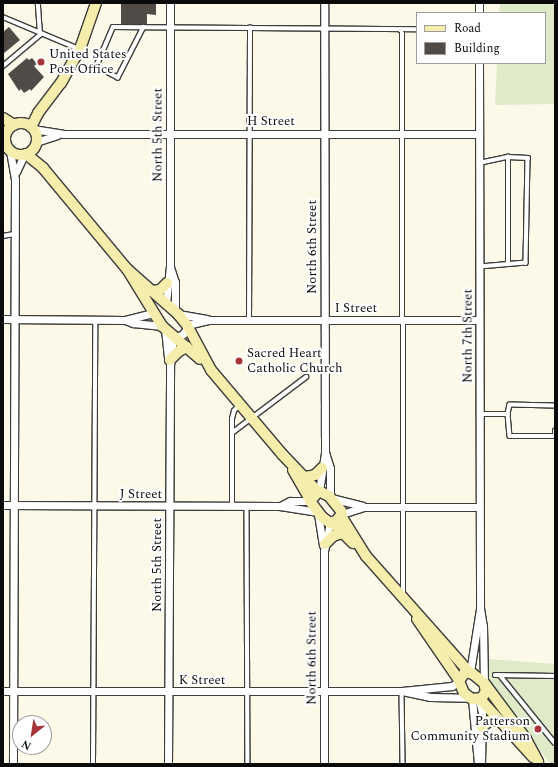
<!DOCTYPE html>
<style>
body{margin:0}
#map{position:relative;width:558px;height:767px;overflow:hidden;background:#fcf9e9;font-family:Spectral,serif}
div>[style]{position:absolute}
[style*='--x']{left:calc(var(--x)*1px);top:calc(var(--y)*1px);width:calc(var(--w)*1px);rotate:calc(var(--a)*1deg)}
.pitch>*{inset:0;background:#deeac8}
.building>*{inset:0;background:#514b48}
.roads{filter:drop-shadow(1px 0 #3d3d3d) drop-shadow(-1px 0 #3d3d3d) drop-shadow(0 1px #3d3d3d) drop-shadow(0 -1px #3d3d3d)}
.lane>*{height:3.5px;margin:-1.75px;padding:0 1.75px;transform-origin:1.75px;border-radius:1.75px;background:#fff}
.street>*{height:7px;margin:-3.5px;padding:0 3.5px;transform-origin:3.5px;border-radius:3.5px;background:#fff}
.secondary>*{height:10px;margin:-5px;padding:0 5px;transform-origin:5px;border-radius:5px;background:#f4edac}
.secondary>.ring{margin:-5px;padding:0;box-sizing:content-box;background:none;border:10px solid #f4edac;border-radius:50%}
.dots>*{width:11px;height:11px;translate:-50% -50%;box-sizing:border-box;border:2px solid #fff;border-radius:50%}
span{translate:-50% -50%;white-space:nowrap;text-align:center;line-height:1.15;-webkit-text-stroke:4px #fff;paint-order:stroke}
.poi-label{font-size:13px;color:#0a0a0a}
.left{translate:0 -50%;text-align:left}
.right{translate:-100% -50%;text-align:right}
.street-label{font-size:13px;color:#0a0a0a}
.frame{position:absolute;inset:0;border:4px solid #0a0a0a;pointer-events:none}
.legend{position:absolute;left:416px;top:12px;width:130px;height:52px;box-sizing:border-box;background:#fff;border:1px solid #9d9d9d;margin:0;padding:5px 7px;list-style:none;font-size:12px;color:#0a0a0a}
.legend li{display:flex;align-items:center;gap:8px;height:20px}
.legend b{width:20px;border:1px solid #9d9d9d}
.north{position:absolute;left:12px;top:715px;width:40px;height:40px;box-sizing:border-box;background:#fff;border:1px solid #9d9d9d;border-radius:50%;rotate:210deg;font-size:11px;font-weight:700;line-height:16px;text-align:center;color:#0a0a0a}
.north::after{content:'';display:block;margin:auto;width:14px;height:18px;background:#a73439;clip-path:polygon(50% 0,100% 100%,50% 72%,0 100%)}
</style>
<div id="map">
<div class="pitch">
<div style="clip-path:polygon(500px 3px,555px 3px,555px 104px,495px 105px,497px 63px,545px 63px,545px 13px,499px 13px)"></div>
<div style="clip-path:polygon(489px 659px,555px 664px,555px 764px,551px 764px,493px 693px,489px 683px)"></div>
</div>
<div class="building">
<div style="clip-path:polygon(121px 3px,156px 3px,156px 15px,147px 14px,147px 24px,121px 24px)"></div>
<div style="clip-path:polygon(9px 27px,20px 40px,3px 54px,3px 32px)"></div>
<div style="clip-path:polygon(27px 58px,29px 60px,32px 58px,37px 64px,34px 66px,44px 77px,31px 91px,30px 89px,24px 93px,21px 89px,19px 91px,8px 74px)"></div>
</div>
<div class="roads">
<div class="lane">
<div style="--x:3;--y:17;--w:82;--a:22.8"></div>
<div style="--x:144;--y:27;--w:57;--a:117"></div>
<div style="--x:118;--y:78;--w:25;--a:-153"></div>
<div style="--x:96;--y:67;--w:43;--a:-67"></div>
<div style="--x:113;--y:27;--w:304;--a:0.4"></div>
<div style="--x:402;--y:29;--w:567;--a:89.8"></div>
<div style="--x:3;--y:66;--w:48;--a:-40"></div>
<div style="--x:40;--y:35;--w:32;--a:-94"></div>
<div style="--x:479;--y:163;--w:30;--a:-12"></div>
<div style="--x:508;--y:157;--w:20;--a:3"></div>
<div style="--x:528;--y:158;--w:105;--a:91.1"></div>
<div style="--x:526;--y:263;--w:46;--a:175"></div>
<div style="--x:3;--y:236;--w:11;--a:-10"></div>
<div style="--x:508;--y:264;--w:107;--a:-90"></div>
<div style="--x:249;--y:320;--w:292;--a:-89.8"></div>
<div style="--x:555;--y:406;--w:45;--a:-178.7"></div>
<div style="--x:510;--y:405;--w:9;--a:103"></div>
<div style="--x:508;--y:414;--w:22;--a:85"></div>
<div style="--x:510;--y:436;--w:45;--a:0"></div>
<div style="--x:555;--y:436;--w:5;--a:-90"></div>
<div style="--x:480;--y:414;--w:28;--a:0"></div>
<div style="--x:232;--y:433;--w:93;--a:-37.1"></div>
<div style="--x:232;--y:506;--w:87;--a:-90"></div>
<div style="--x:232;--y:419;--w:8;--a:-76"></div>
<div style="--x:234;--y:411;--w:8;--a:-50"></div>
<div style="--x:247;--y:506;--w:258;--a:89.8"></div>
<div style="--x:495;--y:675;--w:60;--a:1"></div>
<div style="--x:500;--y:675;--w:87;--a:51"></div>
<div style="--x:402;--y:691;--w:73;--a:89.2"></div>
<div style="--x:93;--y:764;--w:444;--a:-89.7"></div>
</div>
<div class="street">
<div style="--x:479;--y:3;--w:10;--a:90"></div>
<div style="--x:479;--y:63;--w:545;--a:89.89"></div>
<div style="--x:480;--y:608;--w:18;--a:81"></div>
<div style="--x:483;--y:626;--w:57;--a:89"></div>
<div style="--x:33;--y:129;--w:30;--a:9"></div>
<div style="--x:63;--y:134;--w:416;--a:0"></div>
<div style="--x:36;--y:142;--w:22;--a:-18"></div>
<div style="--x:10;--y:151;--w:28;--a:80"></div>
<div style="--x:15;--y:179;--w:585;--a:90.2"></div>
<div style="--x:16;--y:172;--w:19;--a:-65"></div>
<div style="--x:170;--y:267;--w:16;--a:72"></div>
<div style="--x:175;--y:282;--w:30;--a:90"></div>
<div style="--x:166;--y:304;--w:37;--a:-84"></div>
<div style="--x:170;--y:267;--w:264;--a:-90"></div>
<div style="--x:178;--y:314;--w:29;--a:10"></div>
<div style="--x:3;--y:319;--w:122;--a:0.5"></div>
<div style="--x:125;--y:320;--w:9;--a:21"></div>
<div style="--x:133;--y:323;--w:29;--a:6"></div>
<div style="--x:125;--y:320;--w:30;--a:-14"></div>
<div style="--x:187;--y:325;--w:23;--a:-13"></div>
<div style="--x:209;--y:320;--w:270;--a:0"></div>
<div style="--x:165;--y:329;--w:31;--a:84"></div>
<div style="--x:176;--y:337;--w:8;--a:-23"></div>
<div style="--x:183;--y:334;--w:7;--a:-56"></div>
<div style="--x:325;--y:452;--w:17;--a:73"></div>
<div style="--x:330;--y:468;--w:29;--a:90"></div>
<div style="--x:319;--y:491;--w:39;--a:-81"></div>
<div style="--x:325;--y:452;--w:449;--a:-90.1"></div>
<div style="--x:331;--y:498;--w:32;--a:14"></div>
<div style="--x:3;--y:505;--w:277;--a:0.2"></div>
<div style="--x:280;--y:506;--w:37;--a:9"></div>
<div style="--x:280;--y:506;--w:11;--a:-27"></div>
<div style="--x:290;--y:501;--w:20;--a:0"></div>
<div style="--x:318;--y:514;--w:31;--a:81"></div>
<div style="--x:342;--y:514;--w:23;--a:-18"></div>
<div style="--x:364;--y:507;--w:115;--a:0"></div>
<div style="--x:470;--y:672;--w:64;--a:-81"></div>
<div style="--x:3;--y:691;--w:399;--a:0"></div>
<div style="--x:402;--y:691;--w:50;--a:-5.7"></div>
<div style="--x:452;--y:686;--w:9;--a:-36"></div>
<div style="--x:402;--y:691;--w:29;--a:12"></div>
<div style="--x:430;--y:697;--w:39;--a:1"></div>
<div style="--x:472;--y:699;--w:65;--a:84.7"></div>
<div style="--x:479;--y:701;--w:11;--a:75"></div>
<div style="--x:482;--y:712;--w:52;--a:91.1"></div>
<div style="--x:168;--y:764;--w:398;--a:-89.7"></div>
<div style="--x:170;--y:366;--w:31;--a:-84"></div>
<div style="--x:324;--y:764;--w:213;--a:-90"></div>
<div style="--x:324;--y:551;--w:29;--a:-78"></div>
</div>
<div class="secondary">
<div style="--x:3;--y:118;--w:13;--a:32"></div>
<div class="ring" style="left:5px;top:123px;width:22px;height:22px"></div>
<div style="--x:31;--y:127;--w:16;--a:-63"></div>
<div style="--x:38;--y:113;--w:38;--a:-53"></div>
<div style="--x:61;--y:83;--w:39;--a:-61"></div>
<div style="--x:80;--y:49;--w:49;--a:-70.8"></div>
<div style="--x:26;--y:154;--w:22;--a:39"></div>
<div style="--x:43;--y:168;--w:131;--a:50.3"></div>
<div style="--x:127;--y:269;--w:67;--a:58.4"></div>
<div style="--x:162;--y:326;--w:50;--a:41"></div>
<div style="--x:127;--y:269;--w:68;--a:41.4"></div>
<div style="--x:178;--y:314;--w:14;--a:51"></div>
<div style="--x:187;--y:325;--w:51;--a:61.9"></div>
<div style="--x:211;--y:370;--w:110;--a:49.8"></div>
<div style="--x:282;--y:454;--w:52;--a:46.5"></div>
<div style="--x:151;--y:291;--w:9;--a:-6"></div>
<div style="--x:160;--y:290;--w:10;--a:-45"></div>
<div style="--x:170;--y:360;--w:13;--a:-45"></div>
<div style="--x:179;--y:351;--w:9;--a:-27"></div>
<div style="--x:293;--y:470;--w:34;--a:60"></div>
<div style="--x:305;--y:477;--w:10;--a:-11"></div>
<div style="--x:315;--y:475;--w:10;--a:-45"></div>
<div style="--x:319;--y:491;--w:11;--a:27"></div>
<div style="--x:329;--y:496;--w:19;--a:51"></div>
<div style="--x:341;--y:511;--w:3;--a:72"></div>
<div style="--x:342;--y:514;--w:9;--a:131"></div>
<div style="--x:336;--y:521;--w:6;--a:162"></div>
<div style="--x:330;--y:523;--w:10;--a:-143"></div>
<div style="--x:322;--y:517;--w:20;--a:-127"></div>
<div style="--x:310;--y:501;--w:13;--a:-48"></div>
<div style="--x:341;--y:516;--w:47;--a:58"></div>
<div style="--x:366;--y:556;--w:155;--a:48.4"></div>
<div style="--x:332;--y:522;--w:30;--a:45"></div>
<div style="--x:325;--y:544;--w:11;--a:-45"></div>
<div style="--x:333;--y:536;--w:9;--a:-18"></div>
<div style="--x:417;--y:619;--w:74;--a:55.5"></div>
<div style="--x:465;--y:672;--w:8;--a:14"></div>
<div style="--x:473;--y:674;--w:14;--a:39"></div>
<div style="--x:484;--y:683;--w:8;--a:76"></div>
<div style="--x:486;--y:691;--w:8;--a:120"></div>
<div style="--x:482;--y:698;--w:10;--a:174"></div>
<div style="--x:472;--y:699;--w:10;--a:-143"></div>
<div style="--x:464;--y:693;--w:13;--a:-113"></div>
<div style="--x:459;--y:681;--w:11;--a:-56"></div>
<div style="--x:485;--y:684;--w:69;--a:53.3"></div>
<div style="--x:526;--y:739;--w:26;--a:62"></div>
<div style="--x:480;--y:699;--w:79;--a:47.6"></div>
<div style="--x:482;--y:727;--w:9;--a:-41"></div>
<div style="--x:489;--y:721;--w:10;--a:0"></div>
</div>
</div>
<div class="dots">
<div style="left:41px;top:62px;background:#a73439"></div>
<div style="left:239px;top:361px;background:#a73439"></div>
<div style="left:538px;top:729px;background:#a73439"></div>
</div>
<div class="poi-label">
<span class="left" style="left:49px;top:62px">United States<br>Post Office</span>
<span class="left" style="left:247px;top:361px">Sacred Heart<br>Catholic Church</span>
<span class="right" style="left:530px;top:729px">Patterson<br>Community Stadium</span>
</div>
<div class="street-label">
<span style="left:271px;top:121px">H Street</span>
<span style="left:158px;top:135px;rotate:-90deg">North 5th Street</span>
<span style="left:312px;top:247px;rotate:-90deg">North 6th Street</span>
<span style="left:356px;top:308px">I Street</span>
<span style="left:468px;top:336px;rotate:-90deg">North 7th Street</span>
<span style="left:141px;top:494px">J Street</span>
<span style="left:157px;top:565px;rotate:-90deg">North 5th Street</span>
<span style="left:312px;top:658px;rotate:-90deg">North 6th Street</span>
<span style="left:202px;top:680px">K Street</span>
</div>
<div class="frame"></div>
<ul class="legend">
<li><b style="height:5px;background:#f4edac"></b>Road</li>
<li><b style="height:11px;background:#514b48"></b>Building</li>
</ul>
<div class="north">N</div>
</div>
